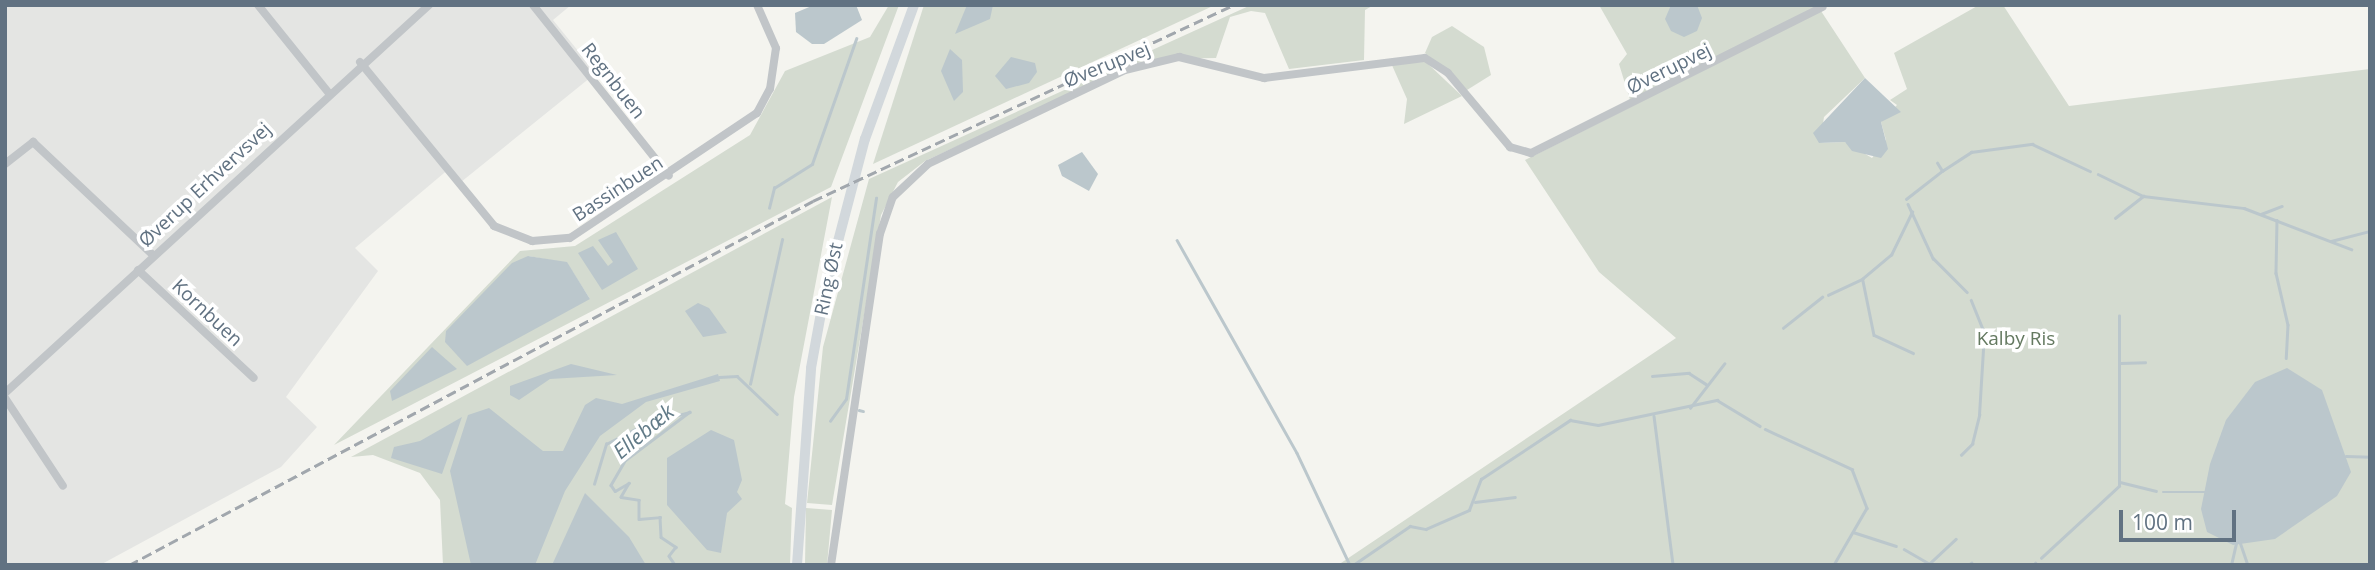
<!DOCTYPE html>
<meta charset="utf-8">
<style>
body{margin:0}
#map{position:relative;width:2375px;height:570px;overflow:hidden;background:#f4f4ef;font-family:"Open Sans",sans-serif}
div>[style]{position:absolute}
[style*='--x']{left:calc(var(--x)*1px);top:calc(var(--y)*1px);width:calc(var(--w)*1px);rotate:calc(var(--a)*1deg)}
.built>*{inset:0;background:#e4e5e3}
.green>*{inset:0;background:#d4dbd0}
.water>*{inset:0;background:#bbc7cc}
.stream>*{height:2.5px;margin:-1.25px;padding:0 1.25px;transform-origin:1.25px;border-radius:1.25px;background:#bbc7cc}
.street>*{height:8px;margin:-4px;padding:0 4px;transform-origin:4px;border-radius:4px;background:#c1c5c8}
.secondary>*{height:10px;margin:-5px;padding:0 5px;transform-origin:5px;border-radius:5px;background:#d2d8dc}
.rail>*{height:2.5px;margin-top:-1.25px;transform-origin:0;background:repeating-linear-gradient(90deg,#a1a7ad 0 10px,transparent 0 15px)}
span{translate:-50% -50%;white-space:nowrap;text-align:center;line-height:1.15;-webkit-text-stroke:7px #fff;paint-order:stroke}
.street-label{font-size:19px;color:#617282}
.park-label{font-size:19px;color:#647960}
.water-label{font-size:21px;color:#617a87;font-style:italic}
.frame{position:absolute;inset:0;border:7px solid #617282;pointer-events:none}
.scale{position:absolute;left:2119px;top:510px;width:117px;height:32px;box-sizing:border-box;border:4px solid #617282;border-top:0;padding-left:9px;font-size:21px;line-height:24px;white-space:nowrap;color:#617282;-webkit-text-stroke:5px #fff;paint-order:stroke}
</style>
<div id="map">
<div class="built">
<div style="clip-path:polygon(5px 5px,571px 5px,553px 20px,596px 73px,461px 182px,450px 168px,355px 248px,378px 271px,286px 397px,317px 427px,281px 467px,100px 565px,5px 565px)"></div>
</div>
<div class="green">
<div style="clip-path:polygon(evenodd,889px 5px,899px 5px,831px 187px,334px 445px,520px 251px,575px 246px,750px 135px,785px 71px,870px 37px,889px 5px,528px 256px,567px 263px,590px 299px,528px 256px)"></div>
<div style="clip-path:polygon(924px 5px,1215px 5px,873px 164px)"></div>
<div style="clip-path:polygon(1251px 5px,1374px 5px,1365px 10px,1364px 60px,1289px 69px,1265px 13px,1251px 11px,1230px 17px,1216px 58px,1147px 59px,925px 161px,898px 182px,881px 215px,832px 505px,807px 503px,823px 347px,869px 179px)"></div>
<div style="clip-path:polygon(1599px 5px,1816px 5px,1817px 7px,1631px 103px,1619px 64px,1627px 54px)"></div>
<div style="clip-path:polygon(1979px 5px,2003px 5px,2069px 106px,2370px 69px,2370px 565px,1338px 565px,1676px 338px,1599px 272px,1525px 160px,1821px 11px,1865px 78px,1824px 117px,1820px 143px,1845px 142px,1872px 158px,1886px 140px,1881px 122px,1897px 105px,1890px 100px,1907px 89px,1894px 53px)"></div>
<div style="clip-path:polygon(1452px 26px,1484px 47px,1491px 75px,1467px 90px,1425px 53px,1432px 37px)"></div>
<div style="clip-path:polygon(1426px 62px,1462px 96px,1404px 124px,1407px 99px,1391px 63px)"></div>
<div style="clip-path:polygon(832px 197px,794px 397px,785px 504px,792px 508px,790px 565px,443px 565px,440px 500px,420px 473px,373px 455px,351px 457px)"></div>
<div style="clip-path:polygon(806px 508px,832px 510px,827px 565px,805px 565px)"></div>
</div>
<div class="water">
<div style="clip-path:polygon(814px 5px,856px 5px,862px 20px,824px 44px,812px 44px,796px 32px,795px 13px)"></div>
<div style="clip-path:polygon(967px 5px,993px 5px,990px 19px,955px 34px)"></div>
<div style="clip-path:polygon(1671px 5px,1697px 5px,1702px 18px,1697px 31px,1684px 37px,1671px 31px,1665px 19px)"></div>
<div style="clip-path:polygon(950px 49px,962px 60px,963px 92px,954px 101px,941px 71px)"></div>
<div style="clip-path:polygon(1011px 57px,1035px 63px,1037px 72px,1029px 83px,1006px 89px,995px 76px)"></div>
<div style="clip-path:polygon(1865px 78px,1901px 112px,1881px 122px,1888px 149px,1881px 158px,1852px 151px,1845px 142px,1819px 143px,1813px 133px)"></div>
<div style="clip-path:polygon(1082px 152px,1098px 174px,1089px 191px,1062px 176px,1058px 165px)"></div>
<div style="clip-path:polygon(616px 232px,638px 269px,602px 290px,578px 253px,593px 246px,608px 266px,613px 262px,598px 240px)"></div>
<div style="clip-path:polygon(528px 256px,567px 262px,590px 299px,467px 366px,445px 342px,446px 331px,512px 263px)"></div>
<div style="clip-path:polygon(698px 303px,709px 308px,727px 333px,703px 337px,685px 311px)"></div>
<div style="clip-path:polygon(432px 347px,457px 369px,392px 401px,390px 391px)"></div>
<div style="clip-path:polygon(571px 364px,617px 375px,550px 379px,519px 400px,510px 395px,510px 386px)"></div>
<div style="clip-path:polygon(2287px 368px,2322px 390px,2351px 472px,2337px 496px,2275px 539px,2233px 545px,2207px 532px,2201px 509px,2210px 464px,2226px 420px,2255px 382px)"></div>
<div style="clip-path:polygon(718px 374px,720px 381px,646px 402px,600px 436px,565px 491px,535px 565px,471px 565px,450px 471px,468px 415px,489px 408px,543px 451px,563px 451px,585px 405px,596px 398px,622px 404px)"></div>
<div style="clip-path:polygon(462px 417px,442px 474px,391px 458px,394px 447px,420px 441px)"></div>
<div style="clip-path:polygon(711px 430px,734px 440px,742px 480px,737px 492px,742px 499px,727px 513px,721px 553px,707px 550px,667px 505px,667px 458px)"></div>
<div style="clip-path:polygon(585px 493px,629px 537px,646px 565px,552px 565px)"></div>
</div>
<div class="stream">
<div style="--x:1942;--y:171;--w:35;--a:-33"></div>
<div style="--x:1971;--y:152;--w:62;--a:-7.5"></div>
<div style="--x:2032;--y:144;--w:64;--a:25"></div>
<div style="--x:2098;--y:174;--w:50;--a:26.1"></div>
<div style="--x:2143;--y:196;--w:102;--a:6.8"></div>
<div style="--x:2244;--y:208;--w:115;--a:21"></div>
<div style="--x:1906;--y:199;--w:46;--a:-37.9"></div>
<div style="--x:1942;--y:171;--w:9;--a:-122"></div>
<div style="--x:1908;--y:204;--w:60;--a:65.2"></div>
<div style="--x:1933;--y:258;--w:48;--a:45"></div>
<div style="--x:769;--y:208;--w:21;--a:-76"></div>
<div style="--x:774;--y:188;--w:45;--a:-32.3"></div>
<div style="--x:812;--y:164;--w:133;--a:-70.6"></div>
<div style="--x:2261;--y:214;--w:22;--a:-21"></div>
<div style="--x:2115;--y:218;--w:36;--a:-38"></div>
<div style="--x:2277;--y:220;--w:53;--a:91.1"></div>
<div style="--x:2276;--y:273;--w:53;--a:77"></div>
<div style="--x:2288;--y:325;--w:33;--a:93"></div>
<div style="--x:1177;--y:240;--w:244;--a:60.6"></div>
<div style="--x:1297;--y:453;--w:124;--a:64.7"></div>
<div style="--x:2331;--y:241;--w:40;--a:-14.4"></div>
<div style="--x:1863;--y:281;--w:55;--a:78.5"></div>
<div style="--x:1874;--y:335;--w:43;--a:24.8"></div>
<div style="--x:1828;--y:295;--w:38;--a:-25"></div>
<div style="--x:1862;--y:279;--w:38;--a:-40"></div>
<div style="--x:1891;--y:255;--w:48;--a:-64"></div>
<div style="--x:1783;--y:328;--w:50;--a:-38.5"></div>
<div style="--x:2121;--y:363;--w:24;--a:-2"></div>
<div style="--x:1652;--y:376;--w:37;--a:-5"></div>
<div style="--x:1689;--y:373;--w:20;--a:33"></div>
<div style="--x:719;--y:377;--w:18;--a:-3"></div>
<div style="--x:737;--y:376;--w:55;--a:43.5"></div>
<div style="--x:750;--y:384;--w:148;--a:-77.5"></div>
<div style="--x:1690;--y:408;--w:56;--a:-52.3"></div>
<div style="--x:859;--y:410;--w:4;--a:14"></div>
<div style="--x:1654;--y:416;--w:150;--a:82.7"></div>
<div style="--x:830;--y:421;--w:27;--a:-54"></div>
<div style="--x:846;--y:399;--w:203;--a:-81.5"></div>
<div style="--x:1765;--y:429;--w:96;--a:24.7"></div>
<div style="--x:1852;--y:469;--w:42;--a:69"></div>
<div style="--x:1867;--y:508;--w:66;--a:120.1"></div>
<div style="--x:1961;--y:455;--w:16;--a:-45"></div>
<div style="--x:1972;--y:444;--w:30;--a:-76"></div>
<div style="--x:1979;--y:415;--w:82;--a:-86.5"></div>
<div style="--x:1984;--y:333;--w:35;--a:-112"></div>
<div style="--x:2346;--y:456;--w:24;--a:2"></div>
<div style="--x:2120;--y:482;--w:37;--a:14"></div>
<div style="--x:594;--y:484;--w:42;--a:-73.3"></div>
<div style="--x:606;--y:444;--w:46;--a:-27.1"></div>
<div style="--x:647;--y:423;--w:44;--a:-14.3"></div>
<div style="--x:690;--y:412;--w:81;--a:143"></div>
<div style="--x:625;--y:461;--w:28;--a:120"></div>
<div style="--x:611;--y:485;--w:7;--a:56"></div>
<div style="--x:615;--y:491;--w:16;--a:-30"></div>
<div style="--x:629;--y:483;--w:16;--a:120"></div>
<div style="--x:621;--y:497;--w:18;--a:9"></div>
<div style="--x:639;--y:500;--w:19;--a:90"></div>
<div style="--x:639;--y:519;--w:21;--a:-5"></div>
<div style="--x:660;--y:517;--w:20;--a:87"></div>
<div style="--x:661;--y:537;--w:18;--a:34"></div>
<div style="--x:676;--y:547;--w:11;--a:128"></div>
<div style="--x:669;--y:556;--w:11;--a:56"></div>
<div style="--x:2163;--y:492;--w:45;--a:0"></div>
<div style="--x:1475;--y:502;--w:40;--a:-7.1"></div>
<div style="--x:1853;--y:532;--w:45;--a:18"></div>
<div style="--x:2240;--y:542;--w:24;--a:71"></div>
<div style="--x:1904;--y:549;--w:32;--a:30"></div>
<div style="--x:2041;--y:558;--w:106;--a:-42.7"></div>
<div style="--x:2119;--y:486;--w:170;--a:-90"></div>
<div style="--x:1930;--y:563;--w:35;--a:-43"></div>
<div style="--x:1353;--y:565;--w:69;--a:-34.4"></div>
<div style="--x:1410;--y:526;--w:16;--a:11"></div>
<div style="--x:1426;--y:529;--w:47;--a:-23.8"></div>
<div style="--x:1469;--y:510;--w:33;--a:-69"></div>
<div style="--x:1481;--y:479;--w:107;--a:-33.5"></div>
<div style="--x:1570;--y:420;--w:28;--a:10"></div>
<div style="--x:1598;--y:425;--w:122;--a:-11.9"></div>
<div style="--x:1717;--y:400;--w:50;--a:31.2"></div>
<div style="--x:1968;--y:565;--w:4;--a:-34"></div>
<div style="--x:2033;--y:565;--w:3;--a:-45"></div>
<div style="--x:2231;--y:565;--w:22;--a:-77"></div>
</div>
<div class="street">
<div style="--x:258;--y:5;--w:112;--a:51.2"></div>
<div style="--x:533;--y:5;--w:218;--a:51.5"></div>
<div style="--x:360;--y:62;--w:212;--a:50.7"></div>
<div style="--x:494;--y:226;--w:41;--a:21.5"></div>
<div style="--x:532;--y:241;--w:38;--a:-5"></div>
<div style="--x:570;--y:238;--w:225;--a:-33.8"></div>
<div style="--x:757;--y:113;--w:27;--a:-62"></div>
<div style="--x:770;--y:89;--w:41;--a:-81.7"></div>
<div style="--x:776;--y:48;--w:47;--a:-113.8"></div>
<div style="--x:5;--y:164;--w:36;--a:-38"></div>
<div style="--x:33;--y:142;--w:165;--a:43.3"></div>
<div style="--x:138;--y:270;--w:158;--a:43"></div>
<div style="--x:5;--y:393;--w:575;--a:-42.46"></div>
<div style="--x:5;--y:398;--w:105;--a:56.6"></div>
<div style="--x:831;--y:565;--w:335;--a:-81.6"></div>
<div style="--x:880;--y:234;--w:39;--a:-71"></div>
<div style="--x:893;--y:197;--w:48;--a:-43.3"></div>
<div style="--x:928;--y:164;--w:218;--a:-25.5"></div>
<div style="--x:1125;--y:70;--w:56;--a:-13.5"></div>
<div style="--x:1179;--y:57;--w:88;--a:13.9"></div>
<div style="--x:1264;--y:78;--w:162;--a:-7.1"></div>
<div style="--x:1425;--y:58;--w:27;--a:33"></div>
<div style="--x:1448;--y:73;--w:97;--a:50"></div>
<div style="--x:1510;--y:147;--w:22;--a:16"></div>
<div style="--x:1531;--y:153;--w:326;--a:-26.6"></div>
</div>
<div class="secondary">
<div style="--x:797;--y:565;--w:197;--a:-85.9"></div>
<div style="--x:811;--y:368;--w:78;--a:-79.7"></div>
<div style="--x:825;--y:291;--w:157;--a:-75.3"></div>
<div style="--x:865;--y:139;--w:143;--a:-69.9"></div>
</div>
<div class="rail">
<div style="--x:129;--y:565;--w:775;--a:-28.02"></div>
<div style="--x:813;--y:201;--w:464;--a:-25"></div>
</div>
<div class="street-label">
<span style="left:1107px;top:65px;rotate:-22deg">Øverupvej</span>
<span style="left:1669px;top:69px;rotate:-26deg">Øverupvej</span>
<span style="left:613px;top:81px;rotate:52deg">Regnbuen</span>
<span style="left:205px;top:185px;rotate:-43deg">Øverup Erhvervsvej</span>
<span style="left:618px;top:189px;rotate:-33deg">Bassinbuen</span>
<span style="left:829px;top:279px;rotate:-78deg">Ring Øst</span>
<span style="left:207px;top:313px;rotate:43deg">Kornbuen</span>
</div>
<div class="park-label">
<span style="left:2016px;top:339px">Kalby Ris</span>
</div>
<div class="water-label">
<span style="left:643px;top:431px;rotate:-40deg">Ellebæk</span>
</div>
<div class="frame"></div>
<div class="scale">100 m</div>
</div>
